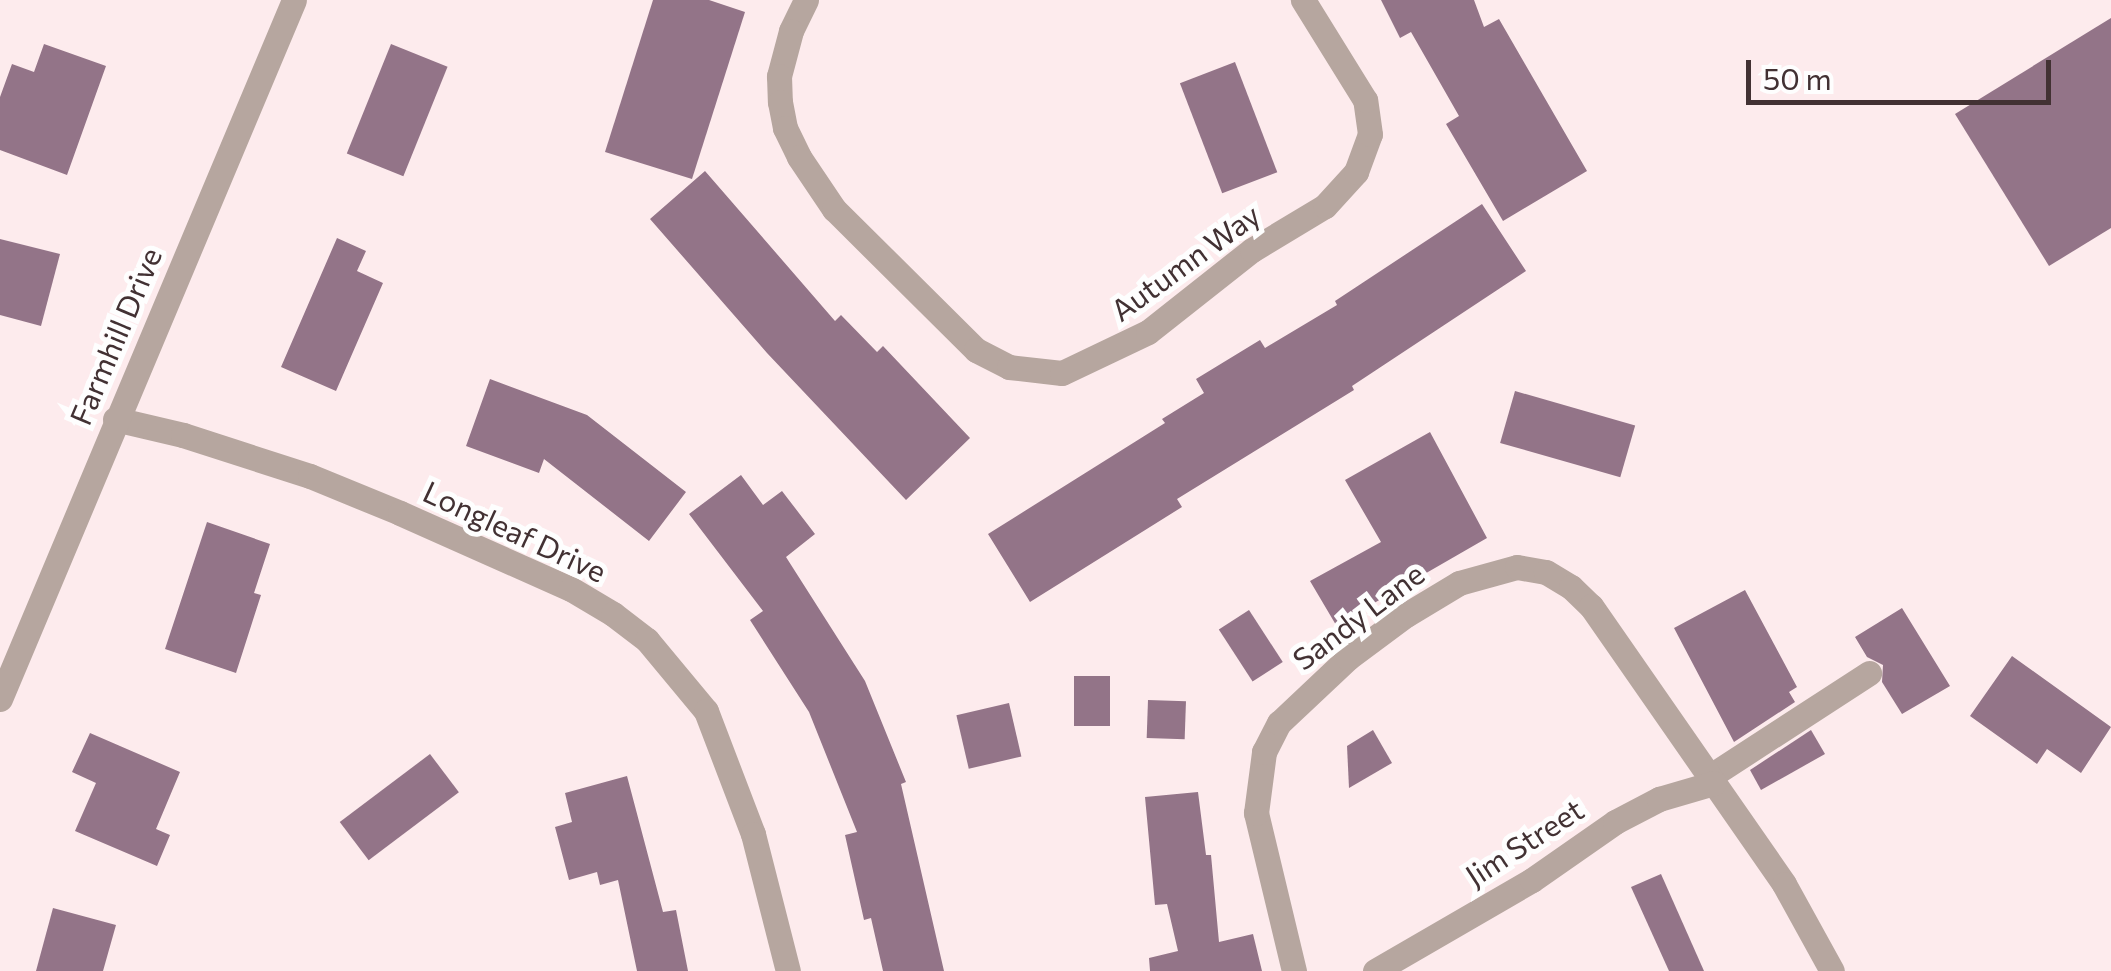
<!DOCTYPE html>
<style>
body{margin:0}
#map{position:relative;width:2111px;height:971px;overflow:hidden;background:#fdebed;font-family:Commissioner,sans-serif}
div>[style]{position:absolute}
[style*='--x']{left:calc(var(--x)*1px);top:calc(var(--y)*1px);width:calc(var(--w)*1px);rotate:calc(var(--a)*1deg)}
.building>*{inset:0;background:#937488;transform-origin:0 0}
.minor>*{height:25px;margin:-12.5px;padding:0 12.5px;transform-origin:12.5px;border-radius:12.5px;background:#b6a69f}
span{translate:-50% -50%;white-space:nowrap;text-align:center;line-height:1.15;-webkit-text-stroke:10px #fefefe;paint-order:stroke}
.street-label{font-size:30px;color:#423133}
.scale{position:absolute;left:1746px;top:60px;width:305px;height:45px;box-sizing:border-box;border:5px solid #423133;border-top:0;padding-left:12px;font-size:30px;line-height:35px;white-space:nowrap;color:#423133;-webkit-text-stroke:8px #fefefe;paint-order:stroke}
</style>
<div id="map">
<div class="building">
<div style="clip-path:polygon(653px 0,709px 0,745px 12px,692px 179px,605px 152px)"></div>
<div style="clip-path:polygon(1381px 0,1474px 0,1484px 27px,1499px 19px,1587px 171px,1503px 221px,1446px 124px,1459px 116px,1411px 32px,1400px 38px)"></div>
<div style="clip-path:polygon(2111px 18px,2111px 228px,2049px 266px,1955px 114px)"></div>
<div style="clip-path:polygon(44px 44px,106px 66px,67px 175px,0 150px,0 97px,12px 64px,34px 72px)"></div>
<div style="left:391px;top:44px;width:61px;height:118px;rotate:22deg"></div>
<div style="left:1235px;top:62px;width:118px;height:59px;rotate:69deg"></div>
<div style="clip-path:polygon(705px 171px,835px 321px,841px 315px,877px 352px,883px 346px,970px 438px,906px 500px,767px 353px,650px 219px)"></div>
<div style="clip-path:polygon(1482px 204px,1526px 271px,1352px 386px,1354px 390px,1177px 499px,1182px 507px,1030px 602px,988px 534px,1165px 423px,1162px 419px,1204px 393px,1196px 379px,1260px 340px,1265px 348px,1337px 305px,1335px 301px)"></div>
<div style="clip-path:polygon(337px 238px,366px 251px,357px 271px,383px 283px,336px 391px,281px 367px)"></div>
<div style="clip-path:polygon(0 239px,60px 254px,41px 326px,0 315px)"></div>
<div style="clip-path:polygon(490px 379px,587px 415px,686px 492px,649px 541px,544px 459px,539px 473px,466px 446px)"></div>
<div style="left:1515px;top:391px;width:125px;height:54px;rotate:16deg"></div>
<div style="clip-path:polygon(1430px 432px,1487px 538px,1336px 625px,1310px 581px,1381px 542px,1345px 480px)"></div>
<div style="clip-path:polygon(741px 475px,763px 505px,782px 491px,815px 534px,786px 557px,865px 681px,906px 782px,901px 784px,944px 971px,883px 971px,871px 918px,864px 920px,845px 835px,857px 832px,809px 712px,750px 620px,763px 611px,689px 514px)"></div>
<div style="clip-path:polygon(207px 522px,270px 544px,254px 593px,261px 595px,236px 673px,165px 649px)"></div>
<div style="clip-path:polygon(1745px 590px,1797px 687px,1789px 692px,1795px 702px,1734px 742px,1674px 628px)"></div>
<div style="clip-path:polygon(1902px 608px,1950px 686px,1902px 714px,1882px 682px,1883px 665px,1867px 657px,1855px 637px)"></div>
<div style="left:1249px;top:610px;width:62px;height:36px;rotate:57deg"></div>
<div style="clip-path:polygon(2012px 656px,2111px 727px,2081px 773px,2047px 749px,2037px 764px,1970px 716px)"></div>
<div style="left:1074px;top:676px;width:36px;height:50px"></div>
<div style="left:1148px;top:700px;width:38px;height:38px;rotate:2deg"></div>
<div style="left:1009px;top:703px;width:55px;height:54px;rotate:77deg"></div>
<div style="clip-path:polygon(1373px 730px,1392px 763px,1349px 788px,1347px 746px)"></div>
<div style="clip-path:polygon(1811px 730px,1825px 754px,1761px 790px,1750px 770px)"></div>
<div style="clip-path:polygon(90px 733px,180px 772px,156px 829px,170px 835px,157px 866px,75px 831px,96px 783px,72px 772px)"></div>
<div style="left:430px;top:754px;width:48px;height:113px;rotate:53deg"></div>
<div style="clip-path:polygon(627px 776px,663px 912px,676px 910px,688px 971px,637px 971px,618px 880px,600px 885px,597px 872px,569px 880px,555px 827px,572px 822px,565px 793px)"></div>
<div style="clip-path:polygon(1198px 792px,1206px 855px,1211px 855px,1219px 942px,1253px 934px,1262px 971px,1150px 971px,1149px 958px,1178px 951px,1167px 904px,1155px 905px,1145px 797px)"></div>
<div style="clip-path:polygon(1661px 874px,1704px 971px,1669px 971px,1631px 887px)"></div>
<div style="clip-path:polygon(53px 908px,116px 925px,103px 971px,36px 971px)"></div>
</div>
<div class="minor">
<div style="--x:806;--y:0;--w:34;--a:116"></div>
<div style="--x:791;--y:31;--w:47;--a:104.9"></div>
<div style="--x:779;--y:76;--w:26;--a:88"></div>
<div style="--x:780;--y:102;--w:26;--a:79"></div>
<div style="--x:785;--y:128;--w:32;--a:64"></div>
<div style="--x:799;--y:157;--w:63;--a:56.1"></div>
<div style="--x:834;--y:209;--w:200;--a:44.8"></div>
<div style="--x:976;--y:350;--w:37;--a:27"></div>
<div style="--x:1009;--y:367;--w:53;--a:6.5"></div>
<div style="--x:1062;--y:373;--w:95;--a:-25.5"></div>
<div style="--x:1148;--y:332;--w:132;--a:-38.3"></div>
<div style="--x:1252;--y:250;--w:85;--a:-31.1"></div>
<div style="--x:1325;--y:206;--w:46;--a:-47.6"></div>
<div style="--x:1356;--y:172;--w:40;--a:-69.8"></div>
<div style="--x:1370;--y:134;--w:34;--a:-98"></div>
<div style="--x:1365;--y:100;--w:118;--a:-121.8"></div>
<div style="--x:115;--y:419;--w:70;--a:13.2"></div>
<div style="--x:183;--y:435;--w:133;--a:17.9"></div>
<div style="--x:310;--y:476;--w:97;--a:22.3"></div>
<div style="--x:400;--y:513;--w:187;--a:24"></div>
<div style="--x:571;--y:589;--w:49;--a:30.8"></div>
<div style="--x:613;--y:614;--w:43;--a:37.4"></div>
<div style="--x:647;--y:640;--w:92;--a:50.3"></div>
<div style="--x:706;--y:711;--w:132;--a:69.1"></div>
<div style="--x:753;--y:834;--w:141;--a:75.7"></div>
<div style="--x:0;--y:699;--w:758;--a:-67.19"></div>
<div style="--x:1709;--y:777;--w:191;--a:-33"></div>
<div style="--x:1294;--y:971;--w:163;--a:-103.5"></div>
<div style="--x:1256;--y:813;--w:62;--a:-82.5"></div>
<div style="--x:1264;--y:752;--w:33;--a:-63"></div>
<div style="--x:1279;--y:723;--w:95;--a:-43.3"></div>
<div style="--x:1348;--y:658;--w:72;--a:-36.6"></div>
<div style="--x:1406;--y:615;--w:62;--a:-31.1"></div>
<div style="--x:1459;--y:583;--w:60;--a:-15.4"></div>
<div style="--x:1517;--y:567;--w:29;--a:10"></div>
<div style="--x:1546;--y:572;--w:29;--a:31"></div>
<div style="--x:1571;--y:587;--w:28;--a:44"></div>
<div style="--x:1591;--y:606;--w:338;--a:55.2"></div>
<div style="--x:1784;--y:884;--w:99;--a:61.1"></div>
<div style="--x:1375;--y:971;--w:181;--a:-30.1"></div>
<div style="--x:1532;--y:880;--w:101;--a:-34.9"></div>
<div style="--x:1615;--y:822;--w:50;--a:-27.6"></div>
<div style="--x:1659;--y:799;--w:57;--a:-16.2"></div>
</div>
<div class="street-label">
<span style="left:1185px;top:262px;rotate:-36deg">Autumn Way</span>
<span style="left:115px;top:336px;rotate:-67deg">Farmhill Drive</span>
<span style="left:515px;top:531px;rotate:25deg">Longleaf Drive</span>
<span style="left:1358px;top:616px;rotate:-37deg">Sandy Lane</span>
<span style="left:1524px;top:842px;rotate:-33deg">Jim Street</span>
</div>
<div class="scale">50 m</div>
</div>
